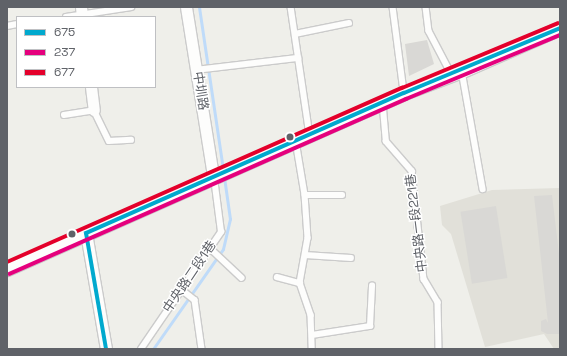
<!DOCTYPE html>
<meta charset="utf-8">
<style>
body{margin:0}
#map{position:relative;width:567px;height:356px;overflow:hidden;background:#efefea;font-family:"Space Grotesk","Noto Sans TC",sans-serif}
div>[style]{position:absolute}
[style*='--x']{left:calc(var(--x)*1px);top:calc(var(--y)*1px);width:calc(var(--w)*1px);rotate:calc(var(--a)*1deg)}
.education>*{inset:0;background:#e1e0d9}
.stream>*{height:3px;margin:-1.5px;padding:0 1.5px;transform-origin:1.5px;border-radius:1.5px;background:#bfdbf9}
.building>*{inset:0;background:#d9d8d5;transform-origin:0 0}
.roads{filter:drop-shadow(1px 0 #cbcbcb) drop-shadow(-1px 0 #cbcbcb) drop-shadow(0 1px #cbcbcb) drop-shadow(0 -1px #cbcbcb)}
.service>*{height:5.5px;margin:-2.75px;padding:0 2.75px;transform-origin:2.75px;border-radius:2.75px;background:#fdfdfc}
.minor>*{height:11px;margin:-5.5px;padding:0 5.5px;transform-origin:5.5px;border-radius:5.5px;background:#fdfdfc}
.tertiary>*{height:13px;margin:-6.5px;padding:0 6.5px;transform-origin:6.5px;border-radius:6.5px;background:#fdfdfc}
.bus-1>*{height:4px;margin:-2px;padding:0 2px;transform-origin:2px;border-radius:2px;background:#00a9ce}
.bus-2>*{height:4px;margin:-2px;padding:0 2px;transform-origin:2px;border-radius:2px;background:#e5007d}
.bus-3>*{height:4px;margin:-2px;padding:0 2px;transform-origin:2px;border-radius:2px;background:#e4002b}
.dots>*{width:11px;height:11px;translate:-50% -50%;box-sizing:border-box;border:2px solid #fff;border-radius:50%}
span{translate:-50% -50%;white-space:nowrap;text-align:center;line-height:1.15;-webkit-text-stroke:3px #fff;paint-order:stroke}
.street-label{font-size:13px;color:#5f6268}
.frame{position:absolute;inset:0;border:8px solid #5f6268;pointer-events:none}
.legend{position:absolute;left:16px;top:16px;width:140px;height:72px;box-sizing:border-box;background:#fff;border:1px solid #bfc0c3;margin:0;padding:5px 7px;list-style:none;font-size:12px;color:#5f6268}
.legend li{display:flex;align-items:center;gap:8px;height:20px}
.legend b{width:20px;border:1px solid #bfc0c3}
</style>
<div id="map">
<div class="education">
<div style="clip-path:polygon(560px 188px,560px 349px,554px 349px,544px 334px,485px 347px,451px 234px,442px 225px,440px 206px,492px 190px)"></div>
</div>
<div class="stream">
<div style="--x:199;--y:7;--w:164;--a:81.6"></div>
<div style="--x:153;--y:349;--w:122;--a:-55"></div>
<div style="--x:223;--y:249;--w:31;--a:-77"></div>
<div style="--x:230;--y:219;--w:42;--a:-98.1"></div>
</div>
<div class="building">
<div style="clip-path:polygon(427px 40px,434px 64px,409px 76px,405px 44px)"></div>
<div style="clip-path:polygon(552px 195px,560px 262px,560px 334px,547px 334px,541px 331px,541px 321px,546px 319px,548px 323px,534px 196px)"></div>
<div style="left:496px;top:206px;width:73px;height:36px;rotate:81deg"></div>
</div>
<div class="roads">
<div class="service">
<div style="--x:291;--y:7;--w:129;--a:81.6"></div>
<div style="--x:393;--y:7;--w:86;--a:82.6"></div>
<div style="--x:426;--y:7;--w:24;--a:83"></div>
<div style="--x:429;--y:31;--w:47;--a:62.4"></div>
<div style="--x:66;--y:17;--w:66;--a:-8.7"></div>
<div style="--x:7;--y:26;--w:10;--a:-11"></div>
<div style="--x:295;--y:34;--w:55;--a:-11.5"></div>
<div style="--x:196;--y:70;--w:103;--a:-6.7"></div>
<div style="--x:462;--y:71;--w:120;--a:79.9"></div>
<div style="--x:383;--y:103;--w:38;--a:85"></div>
<div style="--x:386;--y:141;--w:40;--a:49"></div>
<div style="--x:412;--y:171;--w:109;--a:83.7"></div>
<div style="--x:424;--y:279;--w:27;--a:59"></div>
<div style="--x:438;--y:302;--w:47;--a:88.8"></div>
<div style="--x:64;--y:115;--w:30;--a:-9"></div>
<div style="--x:94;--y:110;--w:34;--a:64"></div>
<div style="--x:109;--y:141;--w:22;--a:-3"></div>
<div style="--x:296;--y:141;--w:55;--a:80.5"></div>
<div style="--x:305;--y:195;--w:43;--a:86"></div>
<div style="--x:308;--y:238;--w:46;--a:100.1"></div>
<div style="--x:300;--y:283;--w:34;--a:71"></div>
<div style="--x:311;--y:315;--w:34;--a:88"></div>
<div style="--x:305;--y:195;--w:37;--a:0"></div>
<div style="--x:211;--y:249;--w:42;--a:43.1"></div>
<div style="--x:305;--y:255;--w:46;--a:3.7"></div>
<div style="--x:277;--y:277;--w:24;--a:15"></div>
<div style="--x:182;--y:290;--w:16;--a:38"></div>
<div style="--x:195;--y:300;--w:49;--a:81.9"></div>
<div style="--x:312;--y:335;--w:59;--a:-8.8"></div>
<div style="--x:370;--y:326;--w:40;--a:-87.1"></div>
<div style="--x:141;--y:349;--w:142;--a:-55.6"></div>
<div style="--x:221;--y:232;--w:54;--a:-97.4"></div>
</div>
<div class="minor">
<div style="--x:81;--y:7;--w:10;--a:84"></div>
<div style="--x:186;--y:7;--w:171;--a:80.9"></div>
<div style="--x:91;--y:87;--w:23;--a:83"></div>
<div style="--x:86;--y:233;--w:118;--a:80.2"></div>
</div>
<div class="tertiary">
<div style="--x:7;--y:269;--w:434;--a:-23.9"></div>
<div style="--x:404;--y:93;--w:62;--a:-20.8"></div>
<div style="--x:462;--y:71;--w:107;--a:-23.7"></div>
</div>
</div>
<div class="bus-1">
<div style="--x:86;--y:233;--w:347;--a:-23.8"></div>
<div style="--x:404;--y:93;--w:169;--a:-22.6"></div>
<div style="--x:86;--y:233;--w:118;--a:80.2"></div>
</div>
<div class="bus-2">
<div style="--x:9;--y:274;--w:434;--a:-23.8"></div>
<div style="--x:406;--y:99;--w:167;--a:-22.6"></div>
</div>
<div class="bus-3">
<div style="--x:7;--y:262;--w:432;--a:-23.8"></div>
<div style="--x:402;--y:88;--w:169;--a:-22.6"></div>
</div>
<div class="dots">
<div style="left:290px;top:137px;background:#5f6268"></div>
<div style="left:72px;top:234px;background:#5f6268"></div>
</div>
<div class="street-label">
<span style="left:200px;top:91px;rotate:81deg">中圳路</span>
<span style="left:417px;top:223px;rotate:-97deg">中央路一段221巷</span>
<span style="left:190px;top:277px;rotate:-56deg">中央路二段1巷</span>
</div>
<div class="frame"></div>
<ul class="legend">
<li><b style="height:5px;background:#00a9ce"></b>675</li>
<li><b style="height:5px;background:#e5007d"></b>237</li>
<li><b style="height:5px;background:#e4002b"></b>677</li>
</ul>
</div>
